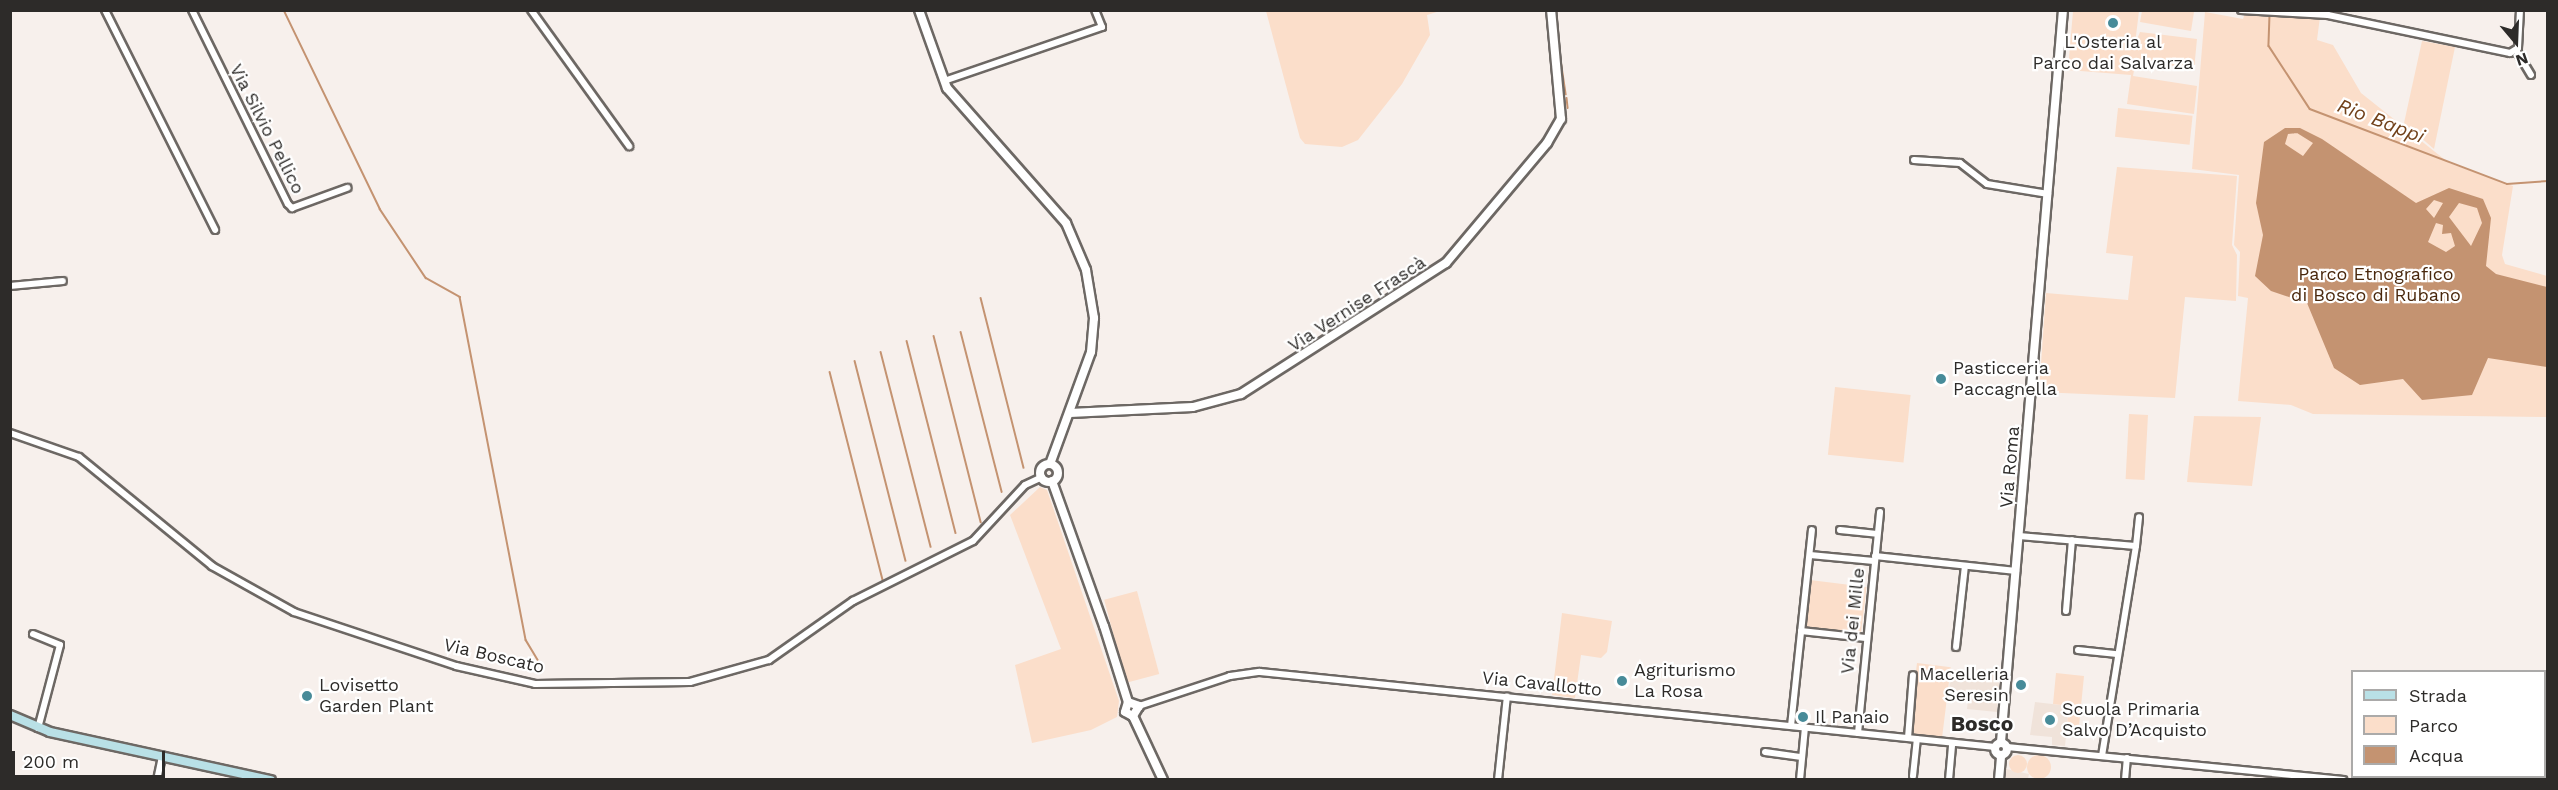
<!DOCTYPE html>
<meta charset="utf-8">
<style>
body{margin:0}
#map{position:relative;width:2558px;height:790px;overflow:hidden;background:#f7f0ec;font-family:"Work Sans",sans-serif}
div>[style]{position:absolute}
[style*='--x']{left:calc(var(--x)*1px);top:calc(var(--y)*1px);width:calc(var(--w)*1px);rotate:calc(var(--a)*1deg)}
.built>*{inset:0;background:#f0e3da}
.green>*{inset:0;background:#fbdeca;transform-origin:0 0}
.round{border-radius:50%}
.water>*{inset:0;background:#c49371}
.stream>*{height:1.5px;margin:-0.75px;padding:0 0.75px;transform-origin:0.75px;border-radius:0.75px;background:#c49371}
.roads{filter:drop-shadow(2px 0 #6d6864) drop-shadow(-2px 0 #6d6864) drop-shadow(0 2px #6d6864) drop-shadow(0 -2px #6d6864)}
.minor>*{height:6px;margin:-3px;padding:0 3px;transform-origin:3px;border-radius:3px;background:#fff}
.tertiary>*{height:8px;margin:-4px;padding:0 4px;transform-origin:4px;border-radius:4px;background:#fff}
.tertiary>.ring{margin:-4px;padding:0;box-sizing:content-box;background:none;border:8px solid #fff;border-radius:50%}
.secondary>*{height:8px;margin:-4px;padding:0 4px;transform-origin:4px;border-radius:4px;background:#b9e0e6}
.dots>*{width:16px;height:16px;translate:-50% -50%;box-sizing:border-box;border:3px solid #fff;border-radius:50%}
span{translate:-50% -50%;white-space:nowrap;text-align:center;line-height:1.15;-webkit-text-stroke:4.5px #fff;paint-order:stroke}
.poi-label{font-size:18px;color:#2d2b29}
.left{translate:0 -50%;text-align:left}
.right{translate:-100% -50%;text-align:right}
.street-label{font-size:18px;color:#2d2b29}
.park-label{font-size:18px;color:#49270c}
.water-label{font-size:20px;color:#71411a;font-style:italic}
.quarter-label{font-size:21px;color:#2d2b29;font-weight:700}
.frame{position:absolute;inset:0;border:12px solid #2d2b29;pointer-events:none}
.legend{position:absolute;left:2351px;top:670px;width:195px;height:108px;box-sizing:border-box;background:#fff;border:2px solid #abaaa9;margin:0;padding:8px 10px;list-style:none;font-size:18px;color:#2d2b29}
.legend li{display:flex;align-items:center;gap:12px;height:30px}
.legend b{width:30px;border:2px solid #abaaa9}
.north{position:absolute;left:2486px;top:12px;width:60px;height:60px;-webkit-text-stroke:4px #fff;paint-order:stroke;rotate:161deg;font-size:16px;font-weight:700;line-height:24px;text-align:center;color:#2d2b29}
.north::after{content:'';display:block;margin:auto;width:21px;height:27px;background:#2d2b29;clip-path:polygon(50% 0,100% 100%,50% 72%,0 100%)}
.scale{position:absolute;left:12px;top:751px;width:153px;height:27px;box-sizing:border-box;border:3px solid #2d2b29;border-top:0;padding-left:8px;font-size:18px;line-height:21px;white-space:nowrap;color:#2d2b29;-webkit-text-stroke:4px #fff;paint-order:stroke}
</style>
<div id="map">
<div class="built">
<div style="clip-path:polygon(1950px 671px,2000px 674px,1997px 712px,1967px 709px,1968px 700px,1949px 699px)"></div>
<div style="clip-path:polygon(2035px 702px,2069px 706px,2065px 746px,2052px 745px,2052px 737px,2030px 735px)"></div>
<div style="clip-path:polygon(2006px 769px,2029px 774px,2028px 779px,2006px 779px)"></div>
</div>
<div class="green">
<div style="clip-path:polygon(1266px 11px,1266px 10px,1440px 11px,1427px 15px,1430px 35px,1402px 84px,1358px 140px,1342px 147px,1305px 144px,1300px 138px)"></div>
<div style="clip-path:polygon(2073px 11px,2139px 11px,2135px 44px,2140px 32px,2197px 39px,2194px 70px,2136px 59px,2133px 76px,2197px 86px,2194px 114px,2127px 104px,2131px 75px,2068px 70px)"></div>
<div style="clip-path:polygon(2142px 11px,2194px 12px,2191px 31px,2140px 22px)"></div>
<div style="clip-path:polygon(2205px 12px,2243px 19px,2245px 13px,2320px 17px,2317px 40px,2333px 45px,2361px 93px,2449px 163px,2513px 186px,2502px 255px,2505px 264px,2547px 276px,2547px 417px,2313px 414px,2291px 405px,2238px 401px,2248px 298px,2238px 296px,2240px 252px,2234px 245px,2239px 175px,2192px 169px)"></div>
<div style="clip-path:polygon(2422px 41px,2455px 47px,2434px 149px,2404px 123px)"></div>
<div style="left:2118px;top:108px;width:75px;height:29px;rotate:6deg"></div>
<div style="clip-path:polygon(2117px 167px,2237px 176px,2232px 245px,2237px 255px,2236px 301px,2185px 297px,2175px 398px,2039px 392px,2046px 293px,2128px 300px,2133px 256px,2106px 253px)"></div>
<div style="left:1835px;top:387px;width:76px;height:68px;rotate:6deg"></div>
<div style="left:2129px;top:414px;width:19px;height:65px;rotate:3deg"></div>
<div style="clip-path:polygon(2194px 416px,2261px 417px,2252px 486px,2187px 482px)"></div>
<div style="clip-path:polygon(1040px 487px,1047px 490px,1119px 701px,1117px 717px,1091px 730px,1032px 743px,1015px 665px,1061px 649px,1010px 515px)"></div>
<div style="left:1810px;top:580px;width:57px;height:47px;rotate:7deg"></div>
<div style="left:1137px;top:591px;width:86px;height:34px;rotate:75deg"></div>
<div style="clip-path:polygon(1562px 613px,1612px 621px,1607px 652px,1601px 658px,1581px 655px,1575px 698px,1552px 695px)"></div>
<div style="left:1917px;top:663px;width:34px;height:71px;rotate:7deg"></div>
<div style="clip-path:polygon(2056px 673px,2084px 676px,2078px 736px,2066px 734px,2069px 706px,2053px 704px)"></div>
<div class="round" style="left:2009px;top:755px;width:18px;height:18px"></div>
<div class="round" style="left:2027px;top:755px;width:24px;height:24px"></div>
</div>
<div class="water">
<div style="clip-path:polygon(evenodd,2285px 128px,2300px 128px,2322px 139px,2416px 203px,2449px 188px,2483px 199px,2491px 218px,2486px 266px,2496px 274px,2547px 287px,2547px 367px,2488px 358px,2472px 395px,2422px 400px,2403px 379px,2360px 385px,2334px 368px,2307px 303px,2271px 291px,2255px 276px,2263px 235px,2256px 203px,2264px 142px,2285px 128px,2297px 133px,2313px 143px,2303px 156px,2285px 144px,2288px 134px,2297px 133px,2285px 128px,2434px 200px,2443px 203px,2434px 218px,2426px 209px,2434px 200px,2285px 128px,2459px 203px,2477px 208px,2482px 223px,2471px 246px,2449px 217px,2459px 203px,2285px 128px,2436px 223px,2443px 225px,2442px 234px,2451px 233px,2455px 246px,2446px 252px,2428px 242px,2436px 223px)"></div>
</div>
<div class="stream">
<div style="--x:284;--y:10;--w:221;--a:64.2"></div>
<div style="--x:380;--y:209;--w:83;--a:56.3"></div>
<div style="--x:426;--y:278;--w:39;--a:29"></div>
<div style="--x:460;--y:297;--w:349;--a:79.1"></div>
<div style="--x:526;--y:640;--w:23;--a:59"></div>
<div style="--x:2270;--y:15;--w:31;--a:92"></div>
<div style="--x:2269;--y:46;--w:75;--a:56.9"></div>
<div style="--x:2310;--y:109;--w:211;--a:20.8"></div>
<div style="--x:2507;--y:184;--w:41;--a:-4.2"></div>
<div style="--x:1556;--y:26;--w:69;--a:81.6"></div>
<div style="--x:1567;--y:98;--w:10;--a:84"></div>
<div style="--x:981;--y:298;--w:175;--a:75.8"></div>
<div style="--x:961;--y:332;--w:165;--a:75.6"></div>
<div style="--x:934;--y:336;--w:192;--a:75.8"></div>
<div style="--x:907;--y:341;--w:198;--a:75.7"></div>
<div style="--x:881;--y:352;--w:201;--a:75.6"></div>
<div style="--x:855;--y:361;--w:206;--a:75.7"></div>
<div style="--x:830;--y:372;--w:215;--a:75.7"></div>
</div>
<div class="roads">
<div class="minor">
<div style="--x:105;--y:10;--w:246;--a:63.4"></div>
<div style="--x:192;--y:10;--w:216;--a:63.7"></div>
<div style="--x:288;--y:204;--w:6;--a:45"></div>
<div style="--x:292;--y:208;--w:59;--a:-20"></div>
<div style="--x:531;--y:10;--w:168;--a:54.2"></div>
<div style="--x:2241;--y:10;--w:87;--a:3.3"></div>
<div style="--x:2328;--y:15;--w:186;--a:11.8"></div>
<div style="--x:2510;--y:53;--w:9;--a:-32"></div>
<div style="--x:2518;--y:48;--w:38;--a:-87"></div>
<div style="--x:2516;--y:50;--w:29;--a:59"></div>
<div style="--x:944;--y:81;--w:167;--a:-18.9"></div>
<div style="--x:1102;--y:27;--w:18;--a:-112"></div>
<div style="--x:1914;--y:160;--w:46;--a:3.7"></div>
<div style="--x:1960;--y:163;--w:34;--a:38"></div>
<div style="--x:1987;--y:184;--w:62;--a:9.3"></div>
<div style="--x:10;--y:286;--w:53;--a:-5.4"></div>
<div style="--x:10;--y:433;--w:73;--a:19.2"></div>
<div style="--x:79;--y:457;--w:172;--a:39.3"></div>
<div style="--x:212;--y:566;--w:94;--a:29.3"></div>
<div style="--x:294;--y:612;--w:171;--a:18.4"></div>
<div style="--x:456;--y:666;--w:81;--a:12.8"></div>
<div style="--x:535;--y:684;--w:155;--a:-0.7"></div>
<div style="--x:690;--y:682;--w:82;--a:-15.6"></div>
<div style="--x:769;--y:660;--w:103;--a:-35.1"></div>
<div style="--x:853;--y:601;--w:134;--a:-26.6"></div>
<div style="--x:973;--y:541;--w:76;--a:-47.1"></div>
<div style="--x:1025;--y:485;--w:19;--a:-25"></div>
<div style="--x:1840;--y:530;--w:37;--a:6"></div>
<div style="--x:2019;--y:536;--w:117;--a:4.9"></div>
<div style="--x:2136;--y:546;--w:212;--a:99.2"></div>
<div style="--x:2136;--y:546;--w:29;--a:-84"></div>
<div style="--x:1810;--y:555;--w:64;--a:5.4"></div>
<div style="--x:1875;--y:556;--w:142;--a:6.1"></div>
<div style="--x:2066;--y:611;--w:71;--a:-85.2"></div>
<div style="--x:1801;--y:631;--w:65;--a:6.1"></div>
<div style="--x:33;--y:634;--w:29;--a:22"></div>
<div style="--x:60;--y:645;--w:86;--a:104.8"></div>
<div style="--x:1956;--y:647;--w:81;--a:-83.7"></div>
<div style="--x:2078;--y:650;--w:37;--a:6"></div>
<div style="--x:1139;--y:706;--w:96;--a:-18.2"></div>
<div style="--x:1230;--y:676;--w:30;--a:-8"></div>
<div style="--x:1260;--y:672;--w:739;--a:5.83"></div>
<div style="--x:1791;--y:726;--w:197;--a:-83.9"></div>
<div style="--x:1858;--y:733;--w:222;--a:-84.3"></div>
<div style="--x:1908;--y:738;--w:63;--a:-85.5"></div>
<div style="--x:2007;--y:747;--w:338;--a:5.6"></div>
<div style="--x:1765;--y:752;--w:37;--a:8"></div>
<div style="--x:1913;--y:776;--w:37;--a:-84"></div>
<div style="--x:157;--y:780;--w:25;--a:-78"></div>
<div style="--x:1498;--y:780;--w:84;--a:-83.9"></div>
<div style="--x:1800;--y:780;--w:53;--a:-84.6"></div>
<div style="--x:1949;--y:780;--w:37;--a:-85"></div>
<div style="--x:2125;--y:780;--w:22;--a:-85"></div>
</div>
<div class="tertiary">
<div style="--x:919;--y:10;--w:83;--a:70.3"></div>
<div style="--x:947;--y:88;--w:180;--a:48.6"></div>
<div style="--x:1066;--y:223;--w:51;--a:66.9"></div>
<div style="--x:1086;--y:270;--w:49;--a:80.5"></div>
<div style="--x:1094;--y:318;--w:34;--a:95"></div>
<div style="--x:1091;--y:352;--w:119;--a:110.1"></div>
<div style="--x:1070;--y:413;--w:123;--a:-2.8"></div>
<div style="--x:1193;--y:407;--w:50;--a:-15.2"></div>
<div style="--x:1241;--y:394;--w:243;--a:-32.6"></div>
<div style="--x:1446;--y:263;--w:157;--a:-49.9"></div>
<div style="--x:1547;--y:143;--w:28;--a:-60"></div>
<div style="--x:1561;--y:119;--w:109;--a:-95.2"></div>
<div class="ring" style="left:1040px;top:464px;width:10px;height:10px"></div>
<div style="--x:1052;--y:481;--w:154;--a:70.3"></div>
<div style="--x:1104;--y:626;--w:80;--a:72.5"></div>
<div style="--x:1128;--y:702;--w:10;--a:107"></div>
<div style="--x:1125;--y:712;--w:9;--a:27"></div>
<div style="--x:1128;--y:702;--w:12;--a:20"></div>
<div style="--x:1139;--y:706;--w:12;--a:121"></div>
<div style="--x:1133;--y:716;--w:71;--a:64.9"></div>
<div style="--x:2001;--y:742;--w:735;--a:-85.16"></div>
<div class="ring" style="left:1995px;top:743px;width:4px;height:4px"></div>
<div style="--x:1999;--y:780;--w:25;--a:-85"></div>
</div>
<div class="secondary">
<div style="--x:10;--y:715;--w:43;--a:23"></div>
<div style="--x:50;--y:732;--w:226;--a:12.3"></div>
</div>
</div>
<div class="dots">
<div style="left:2113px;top:23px;background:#478b99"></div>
<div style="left:1941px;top:379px;background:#478b99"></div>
<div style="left:1622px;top:681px;background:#478b99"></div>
<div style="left:2021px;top:685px;background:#478b99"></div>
<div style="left:307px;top:696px;background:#478b99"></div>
<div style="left:1803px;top:717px;background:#478b99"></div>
<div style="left:2050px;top:720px;background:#478b99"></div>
</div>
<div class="poi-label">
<span style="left:2113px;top:53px">L'Osteria al<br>Parco dai Salvarza</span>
<span class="left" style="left:1953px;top:379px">Pasticceria<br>Paccagnella</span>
<span class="left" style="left:1634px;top:681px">Agriturismo<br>La Rosa</span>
<span class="right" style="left:2009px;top:685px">Macelleria<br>Seresin</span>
<span class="left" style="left:319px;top:696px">Lovisetto<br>Garden Plant</span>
<span class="left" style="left:2062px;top:720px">Scuola Primaria<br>Salvo D’Acquisto</span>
<span class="left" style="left:1815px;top:717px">Il Panaio</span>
</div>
<div class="street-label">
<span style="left:267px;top:129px;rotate:63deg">Via Silvio Pellico</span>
<span style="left:1357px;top:304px;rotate:-33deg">Via Vernise Frascà</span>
<span style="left:2010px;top:467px;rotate:-85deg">Via Roma</span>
<span style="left:1853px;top:621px;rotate:-84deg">Via dei Mille</span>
<span style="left:494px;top:656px;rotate:13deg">Via Boscato</span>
<span style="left:1542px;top:684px;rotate:6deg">Via Cavallotto</span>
</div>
<div class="park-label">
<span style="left:2376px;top:285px">Parco Etnografico<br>di Bosco di Rubano</span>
</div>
<div class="water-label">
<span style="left:2381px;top:121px;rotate:21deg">Rio Bappi</span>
</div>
<div class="quarter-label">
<span style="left:1982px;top:724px">Bosco</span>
</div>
<div class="frame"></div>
<ul class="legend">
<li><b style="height:8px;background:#b9e0e6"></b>Strada</li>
<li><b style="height:16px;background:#fbdeca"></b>Parco</li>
<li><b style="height:16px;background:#c49371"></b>Acqua</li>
</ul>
<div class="north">N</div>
<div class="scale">200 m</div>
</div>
